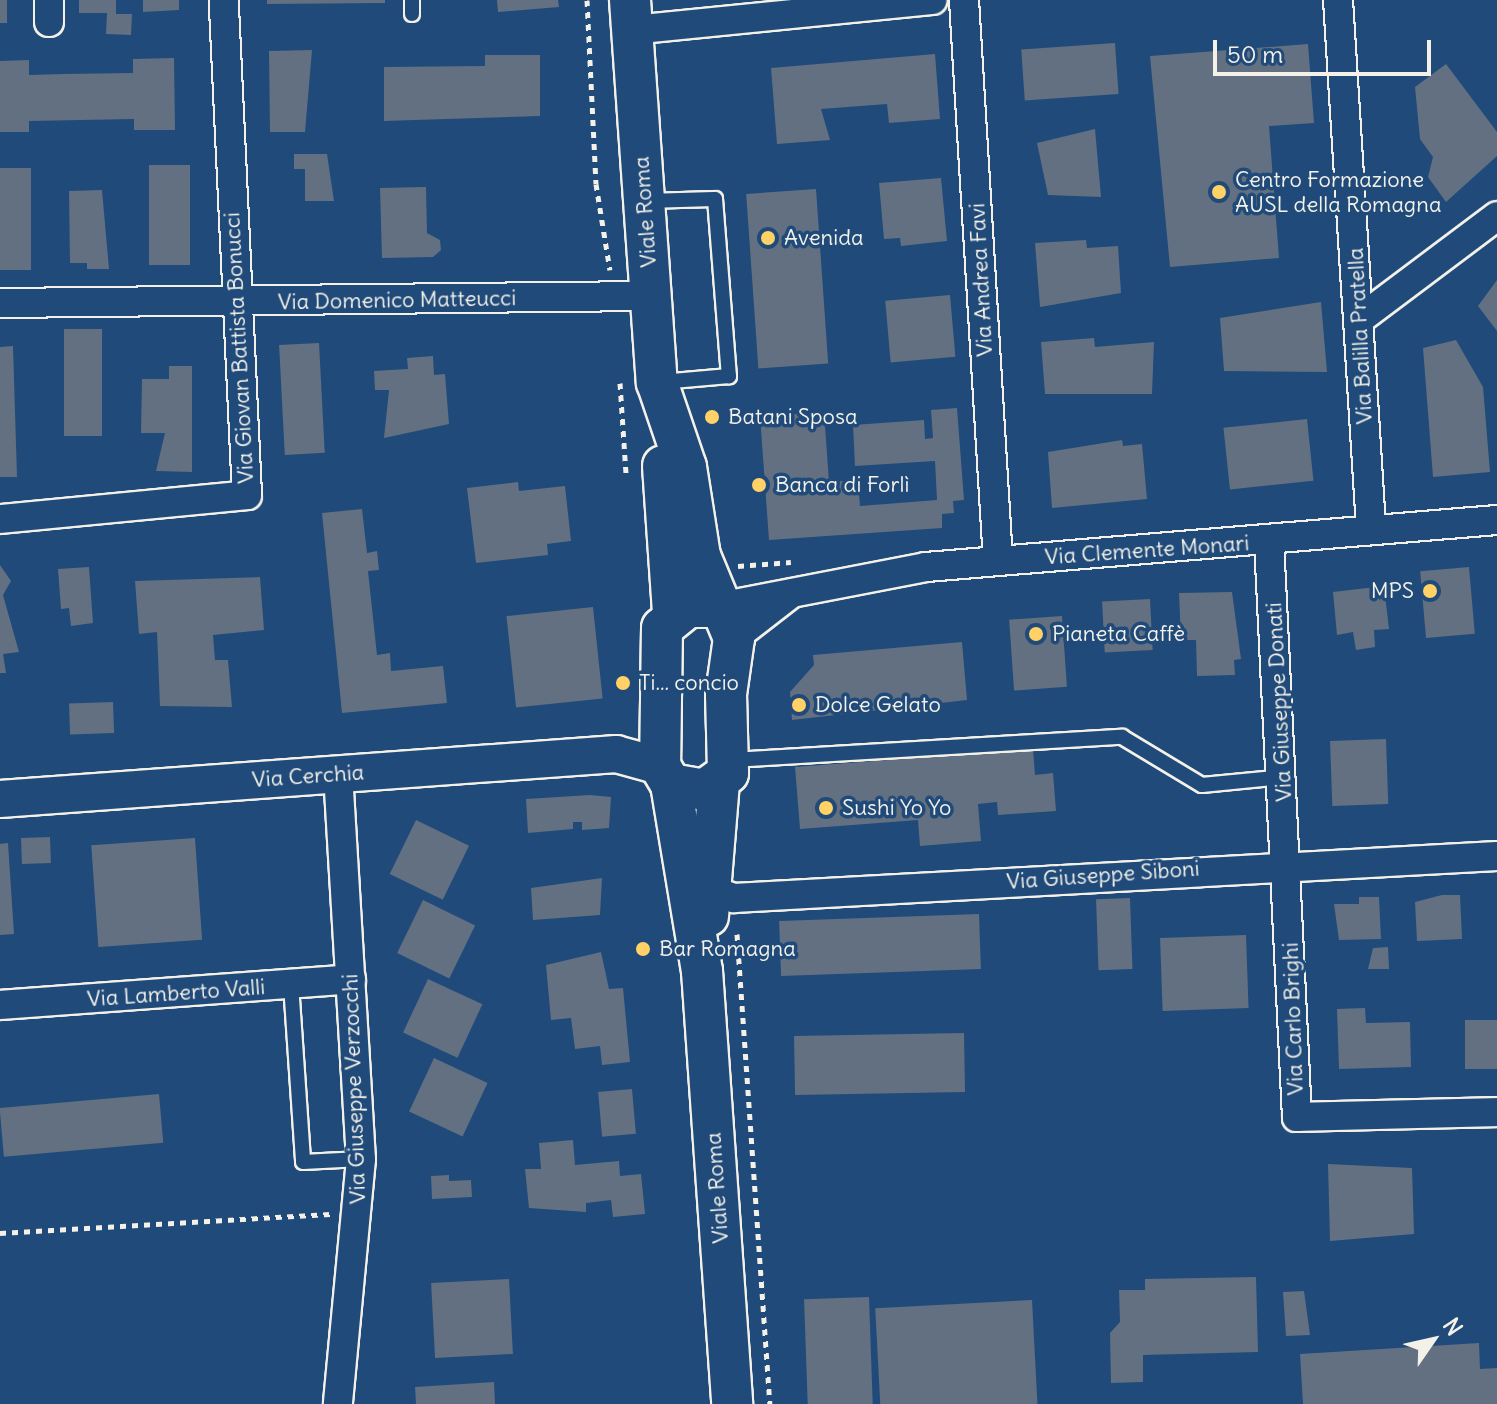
<!DOCTYPE html>
<meta charset="utf-8">
<style>
body{margin:0}
#map{position:relative;width:1497px;height:1404px;overflow:hidden;background:#1f4a7a;font-family:Delius,sans-serif}
div>[style]{position:absolute}
[style*='--x']{left:calc(var(--x)*1px);top:calc(var(--y)*1px);width:calc(var(--w)*1px);rotate:calc(var(--a)*1deg)}
.building>*{inset:0;background:#627081;transform-origin:0 0}
.path>*{height:5px;margin-top:-2.5px;transform-origin:0;background:repeating-linear-gradient(90deg,#f4f1e8 0 6px,transparent 0 12px)}
.roads{filter:drop-shadow(2px 0 #f4f1e8) drop-shadow(-2px 0 #f4f1e8) drop-shadow(0 2px #f4f1e8) drop-shadow(0 -2px #f4f1e8)}
.service>*{height:14px;margin:-7px;padding:0 7px;transform-origin:7px;border-radius:7px;background:#1f4a7a}
.minor>*{height:28px;margin:-14px;padding:0 14px;transform-origin:14px;border-radius:14px;background:#1f4a7a}
.tertiary>*{height:36px;margin:-18px;padding:0 18px;transform-origin:18px;border-radius:18px;background:#1f4a7a}
.secondary>*{height:40px;margin:-20px;padding:0 20px;transform-origin:20px;border-radius:20px;background:#1f4a7a}
.dots>*{width:22px;height:22px;translate:-50% -50%;box-sizing:border-box;border:4px solid #1f4a7a;border-radius:50%}
span{translate:-50% -50%;white-space:nowrap;text-align:center;line-height:1.15;-webkit-text-stroke:7px #1f4a7a;paint-order:stroke}
.poi-label{font-size:22px;color:#f4f1e8}
.left{translate:0 -50%;text-align:left}
.right{translate:-100% -50%;text-align:right}
.street-label{font-size:22px;color:#f4f1e8}
.north{position:absolute;left:1393px;top:1300px;width:80px;height:80px;-webkit-text-stroke:6px #1f4a7a;paint-order:stroke;rotate:56deg;font-size:22px;font-weight:700;line-height:32px;text-align:center;color:#f4f1e8}
.north::after{content:'';display:block;margin:auto;width:28px;height:36px;background:#f4f1e8;clip-path:polygon(50% 0,100% 100%,50% 72%,0 100%)}
.scale{position:absolute;left:1213px;top:40px;width:218px;height:36px;box-sizing:border-box;border:4px solid #f4f1e8;border-top:0;padding-left:10px;font-size:24px;line-height:28px;white-space:nowrap;color:#f4f1e8;-webkit-text-stroke:6px #1f4a7a;paint-order:stroke}
</style>
<div id="map">
<div class="building">
<div style="left:0;top:0;width:7px;height:23px"></div>
<div style="clip-path:polygon(79px 0,116px 0,116px 14px,132px 14px,131px 35px,106px 34px,107px 13px,79px 13px)"></div>
<div style="clip-path:polygon(143px 0,179px 0,179px 10px,143px 12px)"></div>
<div style="clip-path:polygon(267px 0,385px 0,385px 3px,267px 4px)"></div>
<div style="clip-path:polygon(497px 0,558px 0,559px 7px,498px 12px)"></div>
<div style="left:1115px;top:43px;width:51px;height:94px;rotate:86deg"></div>
<div style="clip-path:polygon(1308px 44px,1314px 123px,1269px 126px,1279px 258px,1170px 267px,1150px 56px)"></div>
<div style="clip-path:polygon(312px 50px,305px 132px,270px 132px,269px 51px)"></div>
<div style="clip-path:polygon(935px 54px,940px 119px,889px 123px,887px 104px,821px 109px,830px 140px,777px 144px,771px 68px)"></div>
<div style="clip-path:polygon(485px 55px,540px 55px,540px 116px,384px 121px,384px 67px,485px 66px)"></div>
<div style="clip-path:polygon(174px 58px,175px 130px,134px 130px,134px 119px,29px 121px,29px 132px,0 132px,0 61px,29px 60px,29px 75px,63px 74px,133px 73px,133px 59px)"></div>
<div style="clip-path:polygon(1446px 64px,1497px 132px,1497px 156px,1446px 202px,1428px 177px,1433px 157px,1420px 139px,1415px 87px)"></div>
<div style="clip-path:polygon(1095px 129px,1101px 197px,1048px 195px,1037px 143px)"></div>
<div style="clip-path:polygon(294px 154px,327px 154px,334px 201px,305px 201px,305px 169px,294px 169px)"></div>
<div style="left:149px;top:165px;width:41px;height:100px"></div>
<div style="left:0;top:168px;width:31px;height:102px"></div>
<div style="clip-path:polygon(941px 178px,947px 241px,901px 246px,900px 238px,884px 239px,879px 183px)"></div>
<div style="clip-path:polygon(426px 187px,427px 233px,440px 240px,441px 250px,433px 257px,382px 258px,380px 188px)"></div>
<div style="left:816px;top:189px;width:175px;height:70px;rotate:86deg"></div>
<div style="clip-path:polygon(102px 190px,109px 269px,87px 269px,87px 263px,70px 263px,69px 191px)"></div>
<div style="clip-path:polygon(1086px 240px,1087px 248px,1118px 246px,1121px 293px,1040px 307px,1035px 243px)"></div>
<div style="clip-path:polygon(1497px 280px,1497px 331px,1478px 306px)"></div>
<div style="left:950px;top:295px;width:62px;height:65px;rotate:85deg"></div>
<div style="clip-path:polygon(1321px 302px,1327px 372px,1224px 371px,1220px 318px)"></div>
<div style="left:64px;top:329px;width:38px;height:107px"></div>
<div style="clip-path:polygon(1094px 338px,1095px 347px,1154px 342px,1152px 394px,1045px 394px,1041px 342px)"></div>
<div style="clip-path:polygon(1456px 340px,1483px 387px,1490px 472px,1433px 477px,1423px 348px)"></div>
<div style="left:319px;top:343px;width:110px;height:40px;rotate:87deg"></div>
<div style="clip-path:polygon(13px 346px,17px 477px,0 477px,0 347px)"></div>
<div style="clip-path:polygon(433px 356px,434px 375px,445px 374px,449px 424px,384px 438px,389px 390px,375px 390px,374px 371px,408px 369px,407px 358px)"></div>
<div style="clip-path:polygon(169px 366px,192px 366px,192px 472px,156px 471px,165px 433px,141px 433px,142px 379px,169px 379px)"></div>
<div style="clip-path:polygon(957px 408px,964px 500px,953px 501px,954px 513px,942px 514px,942px 528px,769px 540px,760px 416px,824px 412px,829px 482px,858px 480px,860px 506px,937px 500px,935px 461px,855px 466px,853px 425px,924px 420px,925px 439px,933px 438px,931px 410px)"></div>
<div style="left:1307px;top:419px;width:62px;height:84px;rotate:84deg"></div>
<div style="clip-path:polygon(1122px 440px,1123px 446px,1142px 444px,1147px 499px,1052px 508px,1048px 452px)"></div>
<div style="clip-path:polygon(518px 482px,519px 491px,565px 486px,571px 541px,547px 544px,548px 555px,476px 563px,467px 488px)"></div>
<div style="clip-path:polygon(362px 509px,367px 553px,377px 551px,379px 570px,368px 571px,377px 655px,390px 653px,391px 671px,443px 666px,447px 703px,342px 713px,322px 513px)"></div>
<div style="clip-path:polygon(0 565px,11px 581px,3px 595px,19px 652px,3px 654px,6px 673px,0 673px)"></div>
<div style="clip-path:polygon(89px 567px,93px 623px,71px 626px,69px 608px,61px 609px,58px 569px)"></div>
<div style="left:1469px;top:567px;width:67px;height:49px;rotate:85deg"></div>
<div style="clip-path:polygon(260px 577px,264px 630px,213px 635px,215px 660px,228px 660px,232px 707px,160px 706px,157px 632px,139px 634px,135px 581px)"></div>
<div style="clip-path:polygon(1384px 586px,1389px 629px,1374px 630px,1375px 647px,1356px 650px,1353px 632px,1337px 635px,1333px 592px)"></div>
<div style="clip-path:polygon(1232px 592px,1241px 659px,1234px 660px,1235px 675px,1197px 676px,1196px 640px,1181px 640px,1179px 593px)"></div>
<div style="left:1150px;top:599px;width:51px;height:48px;rotate:87deg"></div>
<div style="left:593px;top:607px;width:92px;height:87px;rotate:84deg"></div>
<div style="left:1062px;top:616px;width:71px;height:53px;rotate:86deg"></div>
<div style="clip-path:polygon(962px 642px,967px 700px,792px 720px,790px 692px,814px 665px,813px 655px)"></div>
<div style="left:113px;top:702px;width:31px;height:44px;rotate:88deg"></div>
<div style="left:1386px;top:739px;width:65px;height:56px;rotate:88deg"></div>
<div style="clip-path:polygon(1033px 749px,1035px 775px,1053px 773px,1056px 811px,998px 815px,997px 802px,978px 804px,981px 841px,920px 846px,918px 820px,800px 829px,795px 767px)"></div>
<div style="clip-path:polygon(590px 795px,611px 797px,609px 828px,582px 830px,582px 822px,573px 822px,573px 829px,528px 833px,526px 799px)"></div>
<div style="left:416px;top:820px;width:59px;height:60px;rotate:26deg"></div>
<div style="left:50px;top:837px;width:26px;height:29px;rotate:88deg"></div>
<div style="left:195px;top:838px;width:102px;height:104px;rotate:86deg"></div>
<div style="clip-path:polygon(8px 843px,14px 934px,0 935px,0 844px)"></div>
<div style="clip-path:polygon(602px 878px,600px 915px,533px 920px,531px 888px)"></div>
<div style="clip-path:polygon(1442px 895px,1460px 895px,1462px 939px,1417px 941px,1415px 902px)"></div>
<div style="clip-path:polygon(1359px 897px,1379px 897px,1381px 939px,1339px 940px,1334px 904px,1359px 904px)"></div>
<div style="left:1130px;top:898px;width:71px;height:34px;rotate:88deg"></div>
<div style="left:423px;top:900px;width:58px;height:59px;rotate:26deg"></div>
<div style="left:979px;top:914px;width:55px;height:200px;rotate:88deg"></div>
<div style="left:1246px;top:935px;width:73px;height:86px;rotate:88deg"></div>
<div style="clip-path:polygon(1388px 947px,1389px 969px,1368px 969px,1373px 948px)"></div>
<div style="clip-path:polygon(601px 952px,609px 989px,623px 988px,630px 1062px,602px 1065px,600px 1046px,575px 1049px,571px 1018px,551px 1020px,546px 965px)"></div>
<div style="left:428px;top:979px;width:60px;height:59px;rotate:25deg"></div>
<div style="clip-path:polygon(1365px 1008px,1366px 1023px,1410px 1022px,1411px 1067px,1339px 1069px,1337px 1009px)"></div>
<div style="left:1497px;top:1020px;width:49px;height:32px;rotate:90deg"></div>
<div style="left:964px;top:1033px;width:59px;height:170px;rotate:89deg"></div>
<div style="left:434px;top:1058px;width:59px;height:59px;rotate:25deg"></div>
<div style="left:632px;top:1089px;width:45px;height:34px;rotate:85deg"></div>
<div style="left:159px;top:1094px;width:49px;height:160px;rotate:85deg"></div>
<div style="clip-path:polygon(573px 1140px,575px 1165px,619px 1161px,620px 1176px,641px 1174px,645px 1214px,613px 1217px,611px 1200px,586px 1203px,586px 1212px,529px 1208px,525px 1169px,541px 1169px,539px 1143px)"></div>
<div style="clip-path:polygon(1328px 1164px,1412px 1168px,1414px 1234px,1330px 1241px)"></div>
<div style="clip-path:polygon(449px 1175px,449px 1181px,471px 1180px,472px 1197px,432px 1199px,431px 1176px)"></div>
<div style="clip-path:polygon(1256px 1277px,1258px 1352px,1143px 1355px,1143px 1382px,1111px 1383px,1110px 1333px,1120px 1322px,1119px 1290px,1145px 1290px,1145px 1279px)"></div>
<div style="left:509px;top:1279px;width:75px;height:78px;rotate:87deg"></div>
<div style="clip-path:polygon(1304px 1291px,1310px 1335px,1286px 1336px,1283px 1292px)"></div>
<div style="left:869px;top:1297px;width:107px;height:65px;rotate:88deg"></div>
<div style="left:1032px;top:1300px;width:104px;height:157px;rotate:87deg"></div>
<div style="clip-path:polygon(1479px 1343px,1480px 1369px,1497px 1368px,1497px 1404px,1303px 1404px,1300px 1354px)"></div>
<div style="clip-path:polygon(494px 1382px,495px 1404px,416px 1404px,415px 1387px)"></div>
</div>
<div class="path">
<div style="--x:587;--y:0;--w:184;--a:87.2"></div>
<div style="--x:596;--y:184;--w:87;--a:80.8"></div>
<div style="--x:620;--y:383;--w:90;--a:86.2"></div>
<div style="--x:738;--y:566;--w:53;--a:-4.3"></div>
<div style="--x:737;--y:934;--w:471;--a:86"></div>
<div style="--x:0;--y:1233;--w:331;--a:-3.3"></div>
</div>
<div class="roads">
<div class="service">
<div style="--x:412;--y:0;--w:14;--a:90"></div>
<div style="--x:646;--y:201;--w:69;--a:-1.7"></div>
<div style="--x:715;--y:199;--w:178;--a:85.5"></div>
<div style="--x:729;--y:376;--w:68;--a:175"></div>
<div style="--x:731;--y:760;--w:392;--a:-3.4"></div>
<div style="--x:1122;--y:737;--w:93;--a:31"></div>
<div style="--x:1202;--y:785;--w:81;--a:-5.6"></div>
<div style="--x:291;--y:984;--w:178;--a:86.1"></div>
<div style="--x:303;--y:1162;--w:58;--a:-3"></div>
</div>
<div class="minor">
<div style="--x:964;--y:0;--w:561;--a:86.53"></div>
<div style="--x:1338;--y:0;--w:529;--a:86.42"></div>
<div style="--x:49;--y:22;--w:22;--a:-90"></div>
<div style="--x:632;--y:30;--w:302;--a:-5.7"></div>
<div style="--x:0;--y:303;--w:651;--a:-0.62"></div>
<div style="--x:1360;--y:319;--w:171;--a:-36.9"></div>
<div style="--x:0;--y:519;--w:248;--a:-5.5"></div>
<div style="--x:247;--y:495;--w:496;--a:-92.7"></div>
<div style="--x:1269;--y:541;--w:577;--a:87.22"></div>
<div style="--x:1297;--y:1117;--w:200;--a:-1.4"></div>
<div style="--x:719;--y:607;--w:211;--a:-10.9"></div>
<div style="--x:926;--y:567;--w:573;--a:-4.71"></div>
<div style="--x:734;--y:638;--w:73;--a:-37.8"></div>
<div style="--x:338;--y:773;--w:387;--a:86.6"></div>
<div style="--x:361;--y:1159;--w:246;--a:95.4"></div>
<div style="--x:710;--y:889;--w:26;--a:21"></div>
<div style="--x:734;--y:898;--w:764;--a:-3.15"></div>
<div style="--x:0;--y:1005;--w:352;--a:-4.2"></div>
</div>
<div class="tertiary">
<div style="--x:0;--y:799;--w:618;--a:-4.18"></div>
<div style="--x:616;--y:754;--w:46;--a:15.3"></div>
</div>
<div class="secondary">
<div style="--x:630;--y:0;--w:383;--a:86"></div>
<div style="--x:657;--y:382;--w:90;--a:71.2"></div>
<div style="--x:686;--y:467;--w:90;--a:81.1"></div>
<div style="--x:700;--y:556;--w:89;--a:67.5"></div>
<div style="--x:734;--y:638;--w:57;--a:98.1"></div>
<div style="--x:726;--y:694;--w:79;--a:88.5"></div>
<div style="--x:728;--y:773;--w:29;--a:144"></div>
<div style="--x:705;--y:790;--w:35;--a:-170"></div>
<div style="--x:663;--y:466;--w:148;--a:86.1"></div>
<div style="--x:719;--y:607;--w:31;--a:180"></div>
<div style="--x:688;--y:607;--w:33;--a:141"></div>
<div style="--x:662;--y:628;--w:138;--a:90.8"></div>
<div style="--x:660;--y:766;--w:21;--a:59"></div>
<div style="--x:671;--y:784;--w:190;--a:80.6"></div>
<div style="--x:702;--y:971;--w:434;--a:86"></div>
<div style="--x:708;--y:916;--w:133;--a:-85.3"></div>
</div>
</div>
<div class="dots">
<div style="left:1219px;top:192px;background:#ffd166"></div>
<div style="left:768px;top:238px;background:#ffd166"></div>
<div style="left:712px;top:417px;background:#ffd166"></div>
<div style="left:759px;top:485px;background:#ffd166"></div>
<div style="left:1430px;top:591px;background:#ffd166"></div>
<div style="left:1036px;top:634px;background:#ffd166"></div>
<div style="left:623px;top:683px;background:#ffd166"></div>
<div style="left:799px;top:705px;background:#ffd166"></div>
<div style="left:826px;top:808px;background:#ffd166"></div>
<div style="left:643px;top:949px;background:#ffd166"></div>
</div>
<div class="poi-label">
<span class="left" style="left:1235px;top:192px">Centro Formazione<br>AUSL della Romagna</span>
<span class="left" style="left:784px;top:238px">Avenida</span>
<span class="left" style="left:728px;top:417px">Batani Sposa</span>
<span class="left" style="left:775px;top:485px">Banca di Forlì</span>
<span class="right" style="left:1414px;top:591px">MPS</span>
<span class="left" style="left:1052px;top:634px">Pianeta Caffè</span>
<span class="left" style="left:639px;top:683px">Ti... concio</span>
<span class="left" style="left:815px;top:705px">Dolce Gelato</span>
<span class="left" style="left:842px;top:808px">Sushi Yo Yo</span>
<span class="left" style="left:659px;top:949px">Bar Romagna</span>
</div>
<div class="street-label">
<span style="left:645px;top:212px;rotate:-94deg">Viale Roma</span>
<span style="left:981px;top:280px;rotate:-93deg">Via Andrea Favi</span>
<span style="left:397px;top:300px;rotate:-1deg">Via Domenico Matteucci</span>
<span style="left:1360px;top:336px;rotate:-93deg">Via Balilla Pratella</span>
<span style="left:239px;top:348px;rotate:-93deg">Via Giovan Battista Bonucci</span>
<span style="left:1147px;top:550px;rotate:-4deg">Via Clemente Monari</span>
<span style="left:1279px;top:702px;rotate:-93deg">Via Giuseppe Donati</span>
<span style="left:308px;top:776px;rotate:-4deg">Via Cerchia</span>
<span style="left:1103px;top:875px;rotate:-4deg">Via Giuseppe Siboni</span>
<span style="left:176px;top:993px;rotate:-4deg">Via Lamberto Valli</span>
<span style="left:1293px;top:1019px;rotate:-92deg">Via Carlo Brighi</span>
<span style="left:354px;top:1089px;rotate:-92deg">Via Giuseppe Verzocchi</span>
<span style="left:717px;top:1188px;rotate:-94deg">Viale Roma</span>
</div>
<div class="north">N</div>
<div class="scale">50 m</div>
</div>
